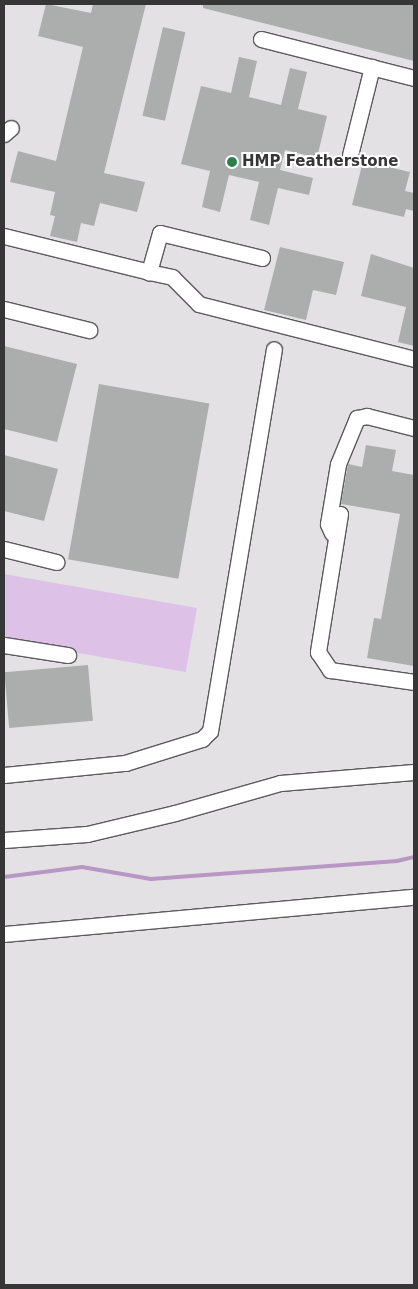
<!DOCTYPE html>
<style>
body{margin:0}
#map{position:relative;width:418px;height:1289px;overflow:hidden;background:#e4e1e5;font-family:"DejaVu Sans",sans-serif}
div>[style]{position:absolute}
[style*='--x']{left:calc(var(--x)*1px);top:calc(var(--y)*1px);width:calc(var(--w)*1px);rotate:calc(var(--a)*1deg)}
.green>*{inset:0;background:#ddc1e6;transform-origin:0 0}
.stream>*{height:4px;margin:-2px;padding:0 2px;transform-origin:2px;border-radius:2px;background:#b997c4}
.building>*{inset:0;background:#abaeac;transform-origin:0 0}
.roads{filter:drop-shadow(1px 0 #5c5a5c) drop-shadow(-1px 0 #5c5a5c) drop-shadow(0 1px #5c5a5c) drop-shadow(0 -1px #5c5a5c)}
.minor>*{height:15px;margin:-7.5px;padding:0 7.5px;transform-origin:7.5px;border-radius:7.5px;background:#fff}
.dots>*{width:14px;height:14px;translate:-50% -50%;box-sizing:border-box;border:2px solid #fff;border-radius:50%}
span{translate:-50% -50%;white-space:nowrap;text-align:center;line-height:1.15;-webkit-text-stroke:4px #fff;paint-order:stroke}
.poi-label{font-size:15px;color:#373637;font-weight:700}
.left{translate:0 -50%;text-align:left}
.frame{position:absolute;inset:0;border:5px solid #373637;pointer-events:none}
</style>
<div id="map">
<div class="green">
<div style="left:4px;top:574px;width:196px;height:65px;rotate:10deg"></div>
</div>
<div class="stream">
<div style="--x:4;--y:877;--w:79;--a:-7.3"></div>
<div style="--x:82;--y:867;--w:70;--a:9.9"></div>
<div style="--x:151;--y:879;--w:247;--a:-4.2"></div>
<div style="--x:397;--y:861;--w:17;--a:-13"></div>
</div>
<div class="building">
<div style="clip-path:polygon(46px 4px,91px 13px,93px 4px,146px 4px,104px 173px,145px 182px,137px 212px,100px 203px,94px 226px,81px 223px,77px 242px,50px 236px,55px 216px,50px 215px,55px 192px,10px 182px,18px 151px,56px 161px,83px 47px,38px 36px)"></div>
<div style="clip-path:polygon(203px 4px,414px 4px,414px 61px,203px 8px)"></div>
<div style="left:163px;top:27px;width:23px;height:91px;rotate:13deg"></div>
<div style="clip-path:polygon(239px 57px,257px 61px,249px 97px,281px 105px,290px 68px,307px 72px,298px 109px,327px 116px,317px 158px,285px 150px,280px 170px,313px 178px,309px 195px,278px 188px,269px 225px,250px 220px,259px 182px,229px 175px,220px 212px,202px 207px,210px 171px,181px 164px,201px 86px,231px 93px)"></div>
<div style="clip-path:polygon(363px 161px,410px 172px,405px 191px,414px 193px,414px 211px,406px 209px,404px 217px,352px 205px)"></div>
<div style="clip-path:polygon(280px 247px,344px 262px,336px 295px,313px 290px,306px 320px,264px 310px)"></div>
<div style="clip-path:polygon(371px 254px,414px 268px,414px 346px,398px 342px,406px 307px,361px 296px)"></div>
<div style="clip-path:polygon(4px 346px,77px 364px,57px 442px,4px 429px)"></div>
<div style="left:99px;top:384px;width:112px;height:178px;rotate:10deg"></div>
<div style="clip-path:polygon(366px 445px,396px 450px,392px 471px,414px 475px,414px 666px,367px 658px,374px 618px,381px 619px,400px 514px,341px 504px,348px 464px,362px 467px)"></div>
<div style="clip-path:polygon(4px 455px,58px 469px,44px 521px,4px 511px)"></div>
<div style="left:88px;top:665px;width:56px;height:84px;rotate:85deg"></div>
</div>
<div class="roads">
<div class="minor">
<div style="--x:261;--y:39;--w:158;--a:14.3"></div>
<div style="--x:4;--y:134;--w:9;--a:-41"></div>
<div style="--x:350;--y:155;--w:91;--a:-76"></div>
<div style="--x:4;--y:236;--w:149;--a:13.9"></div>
<div style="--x:262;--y:258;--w:105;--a:-166.2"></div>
<div style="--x:160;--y:233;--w:41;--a:105.8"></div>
<div style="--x:149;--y:272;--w:24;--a:12"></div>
<div style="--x:172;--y:277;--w:38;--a:45"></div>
<div style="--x:199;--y:304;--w:222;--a:14.3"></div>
<div style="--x:4;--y:309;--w:88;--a:13.9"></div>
<div style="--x:340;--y:514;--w:140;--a:99.1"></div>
<div style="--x:318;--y:652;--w:22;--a:56"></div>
<div style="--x:330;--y:670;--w:85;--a:8.1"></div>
<div style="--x:332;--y:533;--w:10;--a:-114"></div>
<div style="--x:328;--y:524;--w:61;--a:-80.5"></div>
<div style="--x:338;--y:464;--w:50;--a:-67.6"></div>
<div style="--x:357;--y:418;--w:10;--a:-11"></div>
<div style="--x:367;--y:416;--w:49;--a:14.3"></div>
<div style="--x:4;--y:549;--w:54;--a:14"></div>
<div style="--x:4;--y:645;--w:65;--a:8.9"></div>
<div style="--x:4;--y:775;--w:122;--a:-5.7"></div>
<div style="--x:125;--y:763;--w:81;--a:-17.3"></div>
<div style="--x:202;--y:739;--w:11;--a:-45"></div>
<div style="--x:210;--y:731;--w:387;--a:-80.5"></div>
<div style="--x:4;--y:840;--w:83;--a:-4.1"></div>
<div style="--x:87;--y:834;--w:90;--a:-13.4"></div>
<div style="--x:175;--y:813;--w:109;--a:-15.9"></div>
<div style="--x:280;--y:783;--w:134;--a:-4.7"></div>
<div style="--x:4;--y:934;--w:412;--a:-5.2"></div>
</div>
</div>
<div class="dots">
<div style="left:232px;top:162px;background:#2f7e4e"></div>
</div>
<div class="poi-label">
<span class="left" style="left:242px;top:162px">HMP Featherstone</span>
</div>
<div class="frame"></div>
</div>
